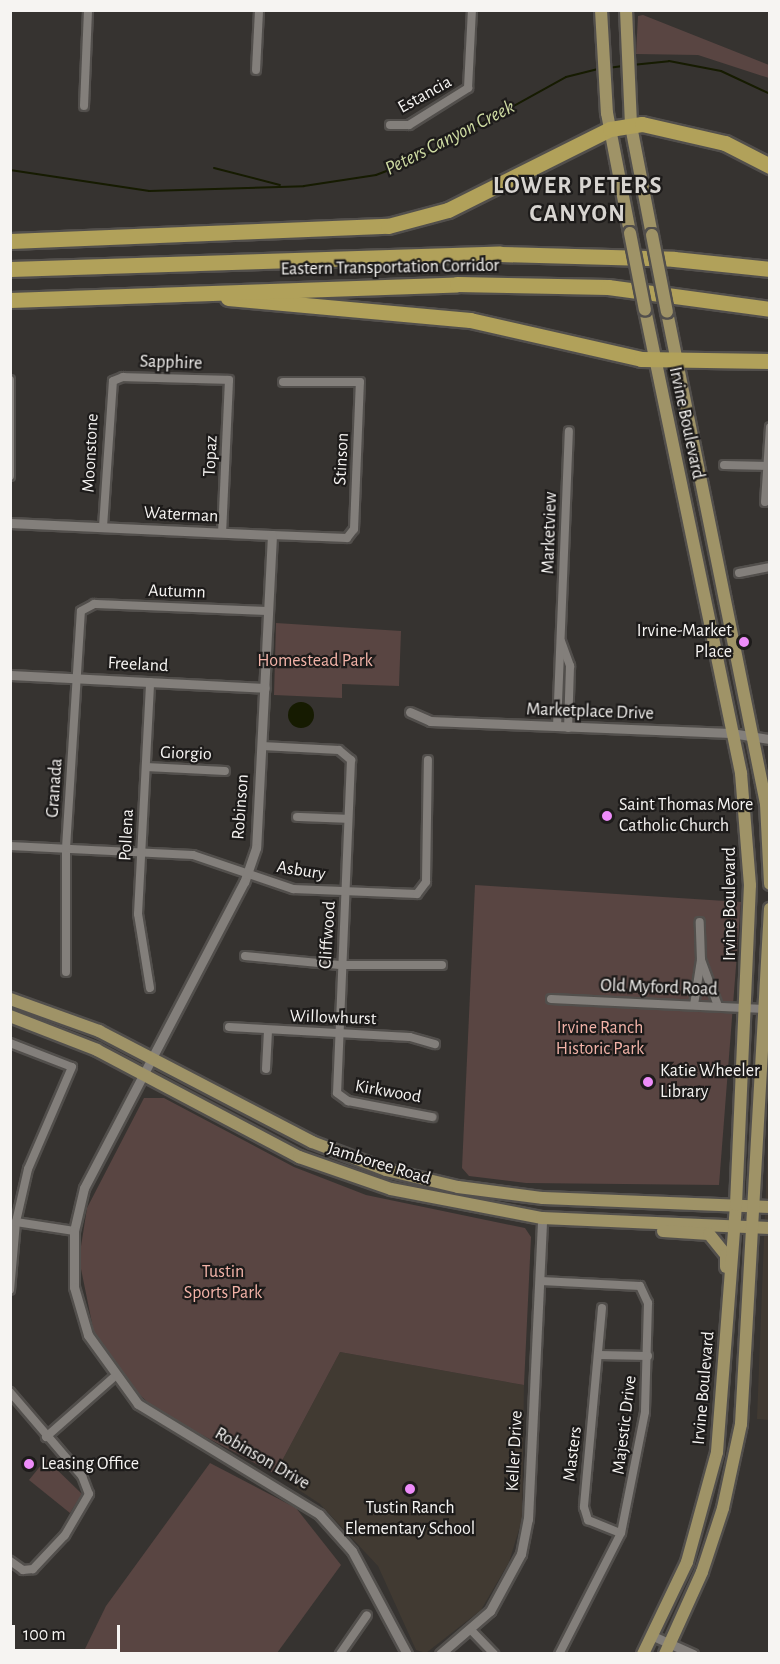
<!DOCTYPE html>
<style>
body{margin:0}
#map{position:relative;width:780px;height:1664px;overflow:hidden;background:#363330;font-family:"Alegreya Sans",sans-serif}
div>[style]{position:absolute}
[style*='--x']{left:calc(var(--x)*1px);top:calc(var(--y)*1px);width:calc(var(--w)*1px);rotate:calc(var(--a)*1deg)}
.built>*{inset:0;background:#413a32}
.green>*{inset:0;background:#594542}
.water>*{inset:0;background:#161b01}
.round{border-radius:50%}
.stream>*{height:2px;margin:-1px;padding:0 1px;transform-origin:1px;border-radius:1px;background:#161b01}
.roads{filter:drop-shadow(2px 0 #524f4c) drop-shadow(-2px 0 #524f4c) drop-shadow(0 2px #524f4c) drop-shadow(0 -2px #524f4c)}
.minor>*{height:8px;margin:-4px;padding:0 4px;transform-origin:4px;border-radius:4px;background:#837f7b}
.tertiary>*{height:9px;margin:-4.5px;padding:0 4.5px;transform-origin:4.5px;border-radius:4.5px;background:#837f7b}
.primary>*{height:12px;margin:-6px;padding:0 6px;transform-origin:6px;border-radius:6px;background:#9f9367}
.motorway>*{height:15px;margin:-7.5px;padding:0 7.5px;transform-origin:7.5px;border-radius:7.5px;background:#b1a15a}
.bridges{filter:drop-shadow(2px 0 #524f4c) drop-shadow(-2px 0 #524f4c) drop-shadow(0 2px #524f4c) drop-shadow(0 -2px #524f4c)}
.primary-bridge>*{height:12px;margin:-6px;padding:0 6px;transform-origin:6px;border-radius:6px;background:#9f9367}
.dots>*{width:16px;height:16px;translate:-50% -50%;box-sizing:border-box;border:3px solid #1d1b1a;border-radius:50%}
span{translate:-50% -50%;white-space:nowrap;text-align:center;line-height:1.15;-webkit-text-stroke:4.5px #1d1b1a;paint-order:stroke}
.street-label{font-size:18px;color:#f6f4f2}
.poi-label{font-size:18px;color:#f6f4f2}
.right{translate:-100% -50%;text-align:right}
.left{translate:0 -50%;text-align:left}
.park-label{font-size:18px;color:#f2b3a8}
.water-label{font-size:20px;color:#cedba2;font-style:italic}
.district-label{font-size:24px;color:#d8d5d1;font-weight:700;letter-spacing:1.5px}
.frame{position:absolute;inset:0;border:12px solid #f6f4f2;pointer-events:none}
.scale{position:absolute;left:12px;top:1625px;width:108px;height:27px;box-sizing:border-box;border:3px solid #f6f4f2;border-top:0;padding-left:8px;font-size:18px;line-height:21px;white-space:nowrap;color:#f6f4f2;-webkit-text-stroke:4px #1d1b1a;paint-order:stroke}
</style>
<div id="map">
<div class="built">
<div style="clip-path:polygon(769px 1109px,769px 1420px,757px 1419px)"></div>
<div style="clip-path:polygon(340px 1352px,524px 1385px,522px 1520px,509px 1562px,481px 1610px,426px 1653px,416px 1650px,378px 1566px,320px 1504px,275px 1474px)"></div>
</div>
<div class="green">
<div style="clip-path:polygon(643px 15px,769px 65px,769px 78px,698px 55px,636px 54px,638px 16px)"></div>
<div style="clip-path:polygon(276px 623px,401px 631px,399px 686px,342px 684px,342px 698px,274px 695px)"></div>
<div style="clip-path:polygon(475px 885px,741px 902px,719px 1185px,526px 1183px,469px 1176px,462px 1168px)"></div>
<div style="clip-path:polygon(144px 1098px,164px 1098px,294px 1167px,366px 1195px,525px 1228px,531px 1237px,524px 1385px,340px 1352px,275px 1474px,157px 1411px,128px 1384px,94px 1333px,79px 1259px,87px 1208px)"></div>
<div style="clip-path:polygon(46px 1459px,82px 1494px,70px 1513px,29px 1480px)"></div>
<div style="clip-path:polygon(210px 1463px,296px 1508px,341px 1565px,277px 1653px,83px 1653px,106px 1606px)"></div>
</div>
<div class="water">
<div class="round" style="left:288px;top:702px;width:26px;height:26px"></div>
</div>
<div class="stream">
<div style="--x:632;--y:65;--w:37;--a:-6"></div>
<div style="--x:669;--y:61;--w:53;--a:10.9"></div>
<div style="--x:721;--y:71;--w:54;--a:25.1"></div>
<div style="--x:608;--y:68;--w:15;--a:-8"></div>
<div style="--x:214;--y:168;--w:68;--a:14.4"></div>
<div style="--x:10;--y:170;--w:141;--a:8.6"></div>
<div style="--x:149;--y:191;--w:155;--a:-1.8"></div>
<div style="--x:304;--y:186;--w:73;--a:-8.7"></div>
<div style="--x:376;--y:175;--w:45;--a:-20.9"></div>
<div style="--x:418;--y:159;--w:169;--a:-29"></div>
<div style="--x:566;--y:77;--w:34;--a:-14"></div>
</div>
<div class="roads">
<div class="minor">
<div style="--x:256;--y:70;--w:60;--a:-87.1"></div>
<div style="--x:84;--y:106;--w:96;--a:-87.6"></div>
<div style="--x:390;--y:125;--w:19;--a:0"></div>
<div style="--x:409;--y:125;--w:70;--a:-32.1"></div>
<div style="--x:468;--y:88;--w:78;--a:-87.1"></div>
<div style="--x:10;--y:380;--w:96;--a:90"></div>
<div style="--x:724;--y:465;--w:46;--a:1.2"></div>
<div style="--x:765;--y:502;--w:75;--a:-86.2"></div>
<div style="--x:103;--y:527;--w:146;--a:-86.1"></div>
<div style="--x:113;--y:381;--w:11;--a:-22"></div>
<div style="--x:123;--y:377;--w:106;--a:1.6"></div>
<div style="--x:229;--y:380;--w:153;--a:92.6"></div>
<div style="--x:272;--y:535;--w:75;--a:2.3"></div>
<div style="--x:347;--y:538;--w:11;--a:-52"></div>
<div style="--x:354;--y:529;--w:147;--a:-87.7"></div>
<div style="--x:360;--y:382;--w:77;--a:180"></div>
<div style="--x:739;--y:573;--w:32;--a:-11"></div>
<div style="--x:561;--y:641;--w:27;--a:70"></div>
<div style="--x:570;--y:666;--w:62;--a:91.8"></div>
<div style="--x:557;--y:727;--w:296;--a:-87.7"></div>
<div style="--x:262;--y:746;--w:77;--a:3"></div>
<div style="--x:339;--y:750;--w:16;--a:40"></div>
<div style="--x:351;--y:760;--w:333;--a:92.4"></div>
<div style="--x:337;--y:1093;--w:14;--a:36"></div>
<div style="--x:348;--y:1101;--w:86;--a:10.8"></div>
<div style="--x:146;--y:767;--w:79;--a:2.9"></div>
<div style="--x:297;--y:817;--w:51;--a:2.2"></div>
<div style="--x:10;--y:846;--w:183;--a:2.8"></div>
<div style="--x:193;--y:855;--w:106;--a:18.8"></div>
<div style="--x:293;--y:889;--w:124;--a:2.3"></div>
<div style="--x:417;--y:894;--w:15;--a:-53"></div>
<div style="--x:426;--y:882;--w:122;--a:-89.1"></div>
<div style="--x:245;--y:956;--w:95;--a:5.4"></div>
<div style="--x:340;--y:965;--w:102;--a:0"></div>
<div style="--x:701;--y:960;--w:49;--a:69.7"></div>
<div style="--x:66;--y:972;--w:124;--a:-90"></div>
<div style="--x:66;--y:848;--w:237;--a:-86.4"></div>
<div style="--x:81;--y:611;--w:15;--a:-28"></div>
<div style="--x:94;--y:604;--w:175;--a:2.3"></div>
<div style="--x:150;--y:988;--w:75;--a:-99.2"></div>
<div style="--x:138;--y:914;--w:232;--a:-87"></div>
<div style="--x:551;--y:999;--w:214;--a:2.7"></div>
<div style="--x:694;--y:1005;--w:46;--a:-81.2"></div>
<div style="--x:701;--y:960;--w:38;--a:-92"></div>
<div style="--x:229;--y:1027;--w:181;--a:3.2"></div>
<div style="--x:410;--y:1037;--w:26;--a:16"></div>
<div style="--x:10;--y:1043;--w:66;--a:21.2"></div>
<div style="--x:72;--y:1067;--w:111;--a:113.3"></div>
<div style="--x:28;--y:1169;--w:54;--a:102.8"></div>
<div style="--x:16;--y:1222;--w:68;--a:95"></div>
<div style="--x:266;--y:1069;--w:38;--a:-87"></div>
<div style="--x:16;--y:1222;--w:59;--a:8.8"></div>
<div style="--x:541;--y:1281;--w:99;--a:2.9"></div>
<div style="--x:640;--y:1286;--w:19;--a:65"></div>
<div style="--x:648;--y:1303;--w:109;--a:91.6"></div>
<div style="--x:645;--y:1412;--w:123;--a:101.2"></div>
<div style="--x:621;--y:1533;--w:136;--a:117.1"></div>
<div style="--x:602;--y:1308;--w:200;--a:95.2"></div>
<div style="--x:584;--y:1507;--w:14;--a:73"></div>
<div style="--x:588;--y:1520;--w:35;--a:22"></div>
<div style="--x:599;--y:1355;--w:49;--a:1.2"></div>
<div style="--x:10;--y:1392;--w:111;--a:49.4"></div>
<div style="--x:82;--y:1476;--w:19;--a:69"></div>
<div style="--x:89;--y:1494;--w:48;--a:120.3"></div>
<div style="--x:65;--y:1535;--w:47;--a:133.3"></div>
<div style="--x:33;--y:1569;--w:10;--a:174"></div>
<div style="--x:23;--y:1570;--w:16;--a:-145"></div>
<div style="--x:46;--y:1437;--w:91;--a:-41.4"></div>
<div style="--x:472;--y:1631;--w:32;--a:46"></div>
<div style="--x:340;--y:1654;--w:47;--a:-55.3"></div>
</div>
<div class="tertiary">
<div style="--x:10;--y:523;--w:262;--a:2.6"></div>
<div style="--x:272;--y:535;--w:313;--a:92.9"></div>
<div style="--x:256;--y:848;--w:36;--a:109"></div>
<div style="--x:244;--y:882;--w:345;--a:117.6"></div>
<div style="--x:84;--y:1188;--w:44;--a:103.1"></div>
<div style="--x:74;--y:1231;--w:56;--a:90"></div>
<div style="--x:74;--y:1287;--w:50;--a:73.7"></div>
<div style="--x:88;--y:1335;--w:85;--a:54.1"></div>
<div style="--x:138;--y:1404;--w:212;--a:31.3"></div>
<div style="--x:319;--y:1514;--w:50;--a:48.3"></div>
<div style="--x:352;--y:1551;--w:117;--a:61.9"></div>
<div style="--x:10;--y:675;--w:255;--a:2.9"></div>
<div style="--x:410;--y:712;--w:22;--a:24"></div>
<div style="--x:430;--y:721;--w:301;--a:2.3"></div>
<div style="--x:731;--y:733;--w:39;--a:9"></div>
<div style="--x:653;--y:1636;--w:44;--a:24.2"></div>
<div style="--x:440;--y:1654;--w:66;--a:-40.7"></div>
<div style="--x:490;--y:1611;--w:65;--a:-61.5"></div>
<div style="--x:521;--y:1554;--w:36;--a:-79"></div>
<div style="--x:528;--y:1519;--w:301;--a:-87.3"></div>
</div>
<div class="primary">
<div style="--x:601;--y:10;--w:103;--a:86.7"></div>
<div style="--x:607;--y:113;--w:122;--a:79.1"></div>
<div style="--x:626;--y:10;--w:116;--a:87.5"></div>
<div style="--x:631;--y:126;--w:111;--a:79.1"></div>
<div style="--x:667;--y:312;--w:502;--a:78.62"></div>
<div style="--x:766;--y:804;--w:80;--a:87.1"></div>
<div style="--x:10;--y:999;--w:95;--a:19.8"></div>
<div style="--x:99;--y:1031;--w:240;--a:27.5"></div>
<div style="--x:312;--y:1142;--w:79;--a:20.7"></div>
<div style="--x:386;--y:1170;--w:74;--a:13.3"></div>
<div style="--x:458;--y:1187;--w:86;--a:7.4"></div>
<div style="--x:543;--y:1198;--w:227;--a:2.3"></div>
<div style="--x:10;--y:1016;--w:93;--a:21.3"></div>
<div style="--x:97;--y:1050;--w:229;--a:27.9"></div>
<div style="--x:299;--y:1157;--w:97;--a:19.2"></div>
<div style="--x:391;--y:1189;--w:154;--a:10.9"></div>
<div style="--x:542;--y:1218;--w:228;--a:2.5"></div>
<div style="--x:663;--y:1231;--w:46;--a:3.7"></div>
<div style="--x:709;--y:1234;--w:27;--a:51"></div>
<div style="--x:726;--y:1255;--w:12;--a:90"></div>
<div style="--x:643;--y:1654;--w:102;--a:-64.4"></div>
<div style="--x:687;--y:1562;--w:114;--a:-74.7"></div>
<div style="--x:717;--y:1452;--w:248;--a:-85.6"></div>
<div style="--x:736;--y:1205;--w:320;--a:-87.5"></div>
<div style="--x:750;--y:885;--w:112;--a:-94.6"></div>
<div style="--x:741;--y:773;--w:473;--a:-101.7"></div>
<div style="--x:665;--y:1654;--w:90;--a:-65.7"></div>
<div style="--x:702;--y:1572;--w:67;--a:-71.8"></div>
<div style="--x:723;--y:1508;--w:86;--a:-77.9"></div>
<div style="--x:741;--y:1424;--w:516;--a:-86.78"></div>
</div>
<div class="motorway">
<div style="--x:10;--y:241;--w:378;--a:-2.3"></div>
<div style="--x:388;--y:226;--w:62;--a:-14.9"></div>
<div style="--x:448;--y:210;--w:181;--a:-26.6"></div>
<div style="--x:610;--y:129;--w:32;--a:-9"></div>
<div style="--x:642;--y:124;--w:85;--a:12.9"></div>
<div style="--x:725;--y:143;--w:51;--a:27.1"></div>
<div style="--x:10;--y:269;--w:490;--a:-1.8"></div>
<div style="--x:500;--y:254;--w:174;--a:1.6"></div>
<div style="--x:674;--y:259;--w:97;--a:5.9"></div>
<div style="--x:228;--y:298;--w:243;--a:5.2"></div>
<div style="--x:470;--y:320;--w:175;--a:12.8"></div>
<div style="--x:641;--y:359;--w:129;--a:0.9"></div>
<div style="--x:10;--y:300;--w:447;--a:-2"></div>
<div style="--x:457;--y:284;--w:151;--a:1.1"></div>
<div style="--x:608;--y:287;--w:163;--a:7.7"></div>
</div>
</div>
<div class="bridges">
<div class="primary-bridge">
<div style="--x:630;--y:233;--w:78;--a:79"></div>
<div style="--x:652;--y:235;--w:78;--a:79"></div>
</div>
</div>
<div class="dots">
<div style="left:744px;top:642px;background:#ed8cf9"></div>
<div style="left:607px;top:816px;background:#ed8cf9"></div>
<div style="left:648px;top:1082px;background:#ed8cf9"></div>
<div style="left:29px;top:1464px;background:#ed8cf9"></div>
<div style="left:410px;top:1489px;background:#ed8cf9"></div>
</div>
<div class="street-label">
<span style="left:425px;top:95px;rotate:-29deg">Estancia</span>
<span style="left:390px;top:268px;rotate:-1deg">Eastern Transportation Corridor</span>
<span style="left:171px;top:363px;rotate:2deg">Sapphire</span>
<span style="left:686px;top:423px;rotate:78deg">Irvine Boulevard</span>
<span style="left:91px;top:453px;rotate:-87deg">Moonstone</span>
<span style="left:211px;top:456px;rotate:-87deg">Topaz</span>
<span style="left:342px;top:459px;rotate:-87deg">Stinson</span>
<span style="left:181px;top:515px;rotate:3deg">Waterman</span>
<span style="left:550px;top:533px;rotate:-88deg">Marketview</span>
<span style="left:177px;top:592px;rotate:2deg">Autumn</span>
<span style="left:138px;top:665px;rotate:3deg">Freeland</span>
<span style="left:590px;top:712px;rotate:2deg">Marketplace Drive</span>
<span style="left:186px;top:754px;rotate:2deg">Giorgio</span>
<span style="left:55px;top:788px;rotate:-86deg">Granada</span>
<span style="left:241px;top:807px;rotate:-86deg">Robinson</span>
<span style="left:127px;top:835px;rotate:-87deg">Pollena</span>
<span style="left:301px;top:871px;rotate:9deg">Asbury</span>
<span style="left:730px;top:904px;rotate:-90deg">Irvine Boulevard</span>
<span style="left:328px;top:935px;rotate:-86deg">Cliffwood</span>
<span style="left:659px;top:988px;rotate:2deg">Old Myford Road</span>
<span style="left:333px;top:1018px;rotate:2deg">Willowhurst</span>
<span style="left:388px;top:1092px;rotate:10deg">Kirkwood</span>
<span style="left:379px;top:1164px;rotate:17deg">Jamboree Road</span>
<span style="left:704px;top:1388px;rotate:-85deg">Irvine Boulevard</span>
<span style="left:625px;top:1425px;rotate:-83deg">Majestic Drive</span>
<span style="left:515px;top:1451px;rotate:-87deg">Keller Drive</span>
<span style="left:573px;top:1454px;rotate:-83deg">Masters</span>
<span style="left:262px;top:1459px;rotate:30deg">Robinson Drive</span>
</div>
<div class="poi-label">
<span class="right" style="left:732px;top:642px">Irvine-Market<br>Place</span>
<span class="left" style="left:619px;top:816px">Saint Thomas More<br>Catholic Church</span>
<span class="left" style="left:660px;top:1082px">Katie Wheeler<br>Library</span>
<span class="left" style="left:41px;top:1464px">Leasing Office</span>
<span style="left:410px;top:1519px">Tustin Ranch<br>Elementary School</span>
</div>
<div class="park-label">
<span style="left:315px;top:661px">Homestead Park</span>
<span style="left:600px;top:1039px">Irvine Ranch<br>Historic Park</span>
<span style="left:223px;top:1283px">Tustin<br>Sports Park</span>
</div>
<div class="water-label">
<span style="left:450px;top:138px;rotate:-27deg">Peters Canyon Creek</span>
</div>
<div class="district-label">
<span style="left:578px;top:201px">LOWER PETERS<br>CANYON</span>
</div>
<div class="frame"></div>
<div class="scale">100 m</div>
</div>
